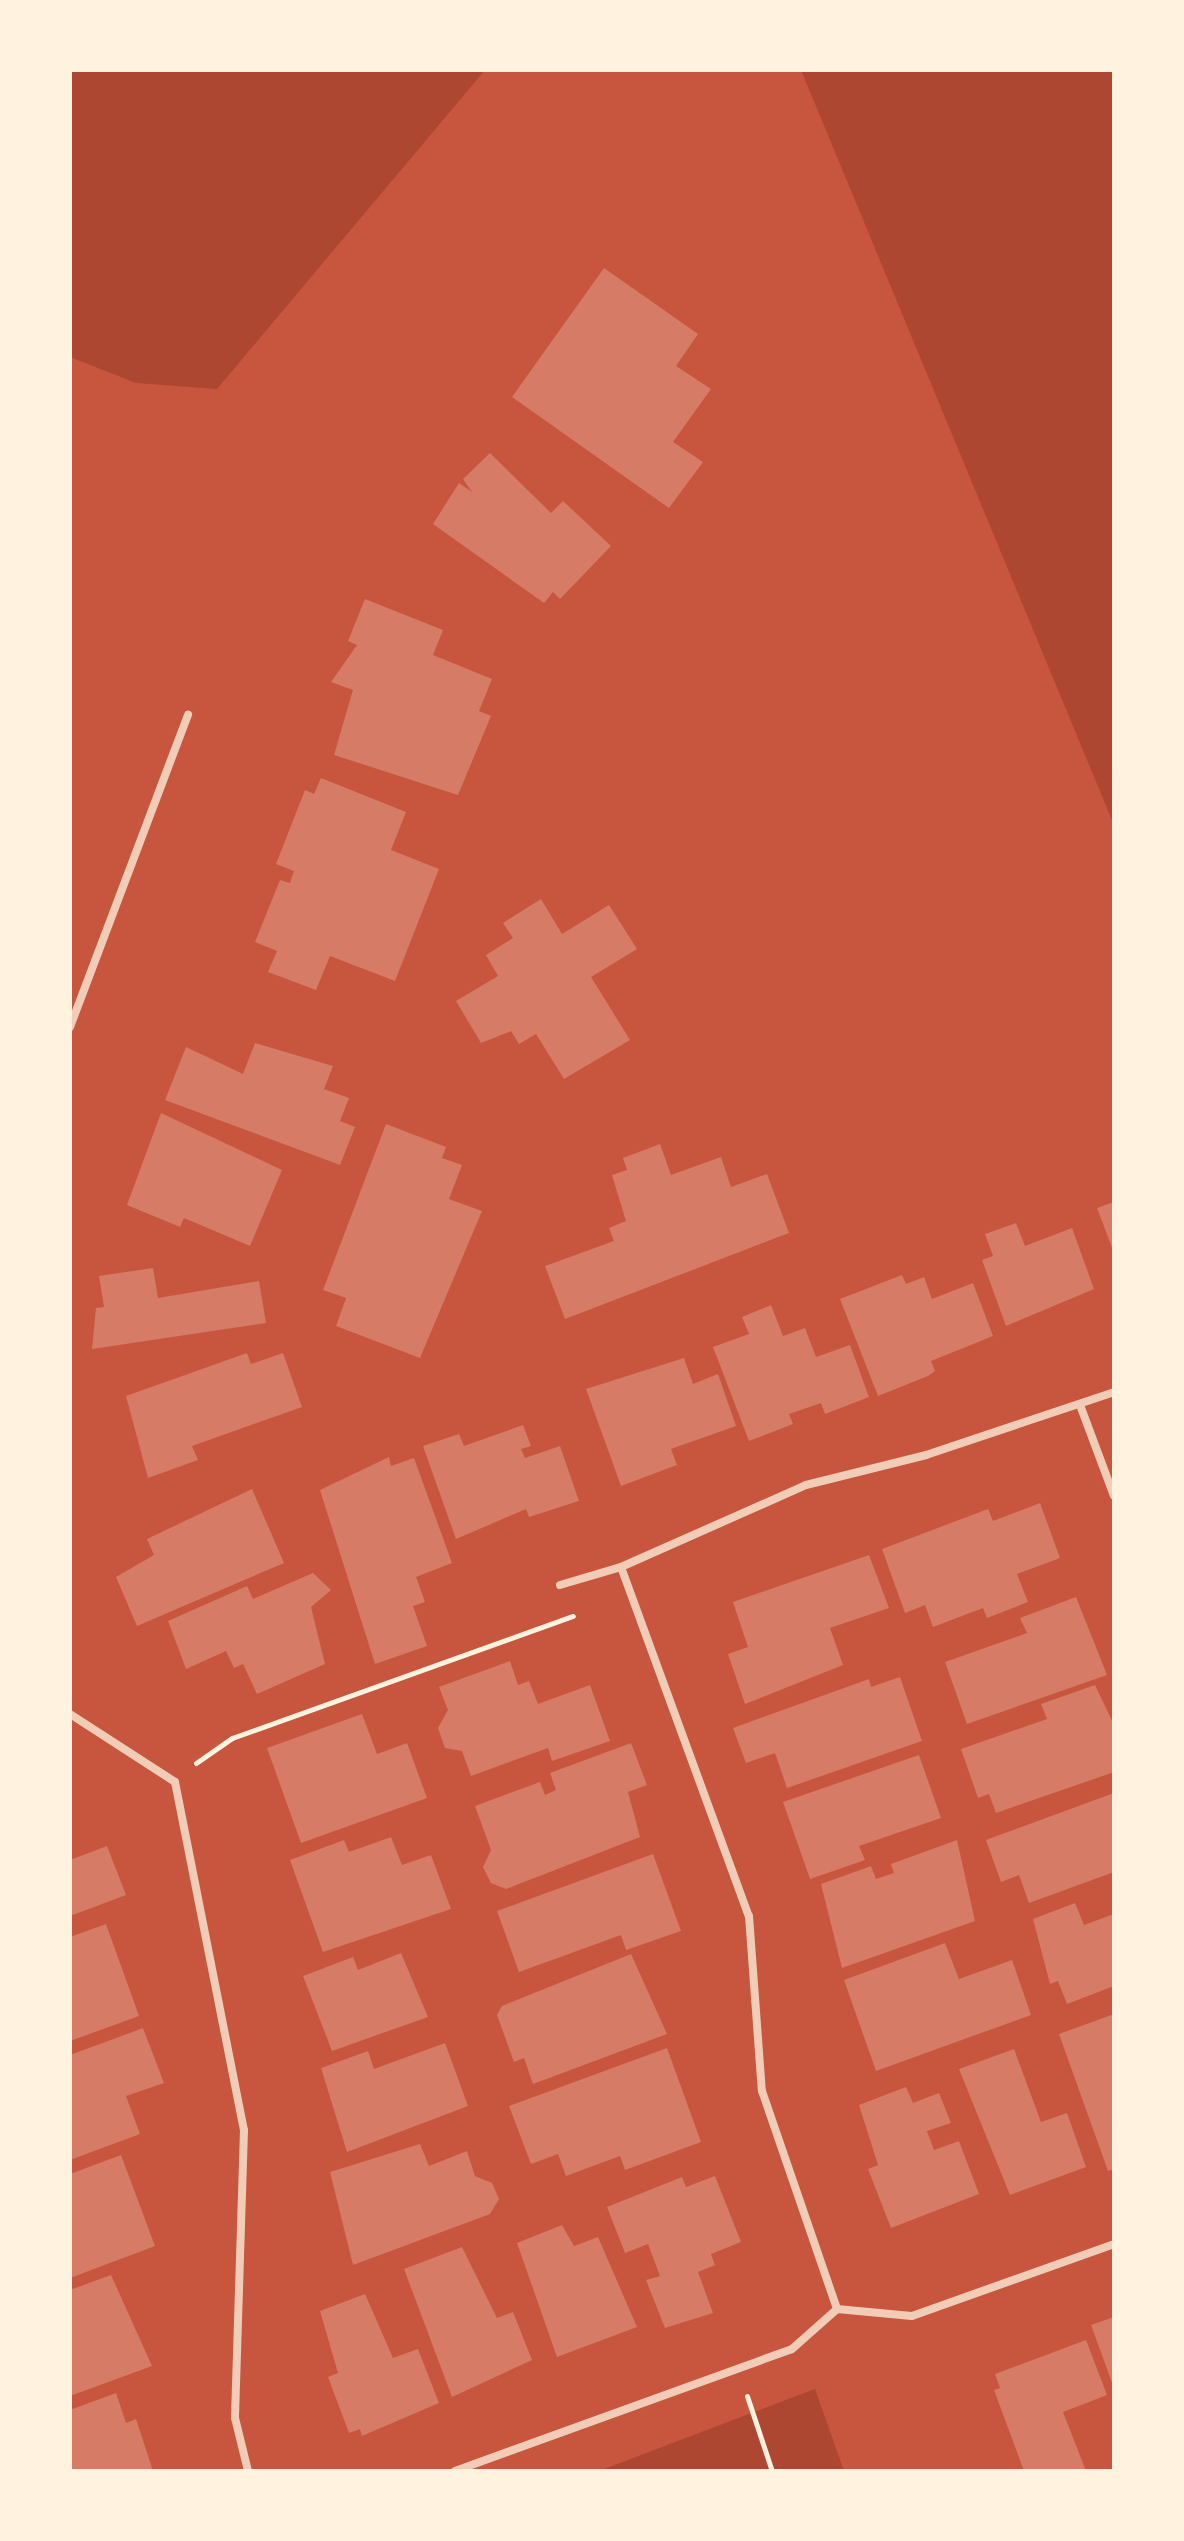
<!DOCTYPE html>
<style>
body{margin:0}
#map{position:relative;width:1184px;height:2541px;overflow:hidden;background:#c8553d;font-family:Merriweather,serif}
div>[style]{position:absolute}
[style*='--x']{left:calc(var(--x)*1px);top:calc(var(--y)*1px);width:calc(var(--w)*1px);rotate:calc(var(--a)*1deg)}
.green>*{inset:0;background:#ae4732}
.building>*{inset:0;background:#d67c66}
.path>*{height:5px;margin:-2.5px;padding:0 2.5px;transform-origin:2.5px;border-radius:2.5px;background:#fff3e0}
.minor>*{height:8px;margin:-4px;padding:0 4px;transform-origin:4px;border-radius:4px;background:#f1ccb7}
span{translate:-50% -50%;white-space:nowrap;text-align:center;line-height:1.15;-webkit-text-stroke:7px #fff3e0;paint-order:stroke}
.frame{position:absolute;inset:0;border:72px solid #fff3e0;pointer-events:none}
</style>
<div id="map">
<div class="green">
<div style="clip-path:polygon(70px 70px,485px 70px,217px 389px,136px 383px,70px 357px)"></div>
<div style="clip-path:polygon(801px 70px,1114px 70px,1114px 825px)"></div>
<div style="clip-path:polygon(815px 2389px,844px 2471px,599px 2471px)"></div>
</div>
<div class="building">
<div style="clip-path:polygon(604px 268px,698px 334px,676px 366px,711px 389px,673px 442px,703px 462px,669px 508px,512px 397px)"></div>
<div style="clip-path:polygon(490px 453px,551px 513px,563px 501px,611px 546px,560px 599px,553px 592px,544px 603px,433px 524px,459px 483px,472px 492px,463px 479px)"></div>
<div style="clip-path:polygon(365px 599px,443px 630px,433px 655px,492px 679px,479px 711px,491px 716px,458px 795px,334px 755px,353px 690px,331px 682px,357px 645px,348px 641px)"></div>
<div style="clip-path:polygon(321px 778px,406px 812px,391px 850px,439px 869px,395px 981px,330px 956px,316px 990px,268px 972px,277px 951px,255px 942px,280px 880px,290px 883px,294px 871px,276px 864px,305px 790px,314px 794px)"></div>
<div style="clip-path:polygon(541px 899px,562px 934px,609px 905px,637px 949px,591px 977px,630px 1040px,564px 1079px,536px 1034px,519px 1044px,511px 1031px,481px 1043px,456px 1001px,498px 976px,486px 955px,513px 938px,503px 923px)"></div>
<div style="clip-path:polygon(255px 1043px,333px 1066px,324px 1089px,349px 1098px,340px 1121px,355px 1127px,340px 1165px,165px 1100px,186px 1047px,243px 1074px)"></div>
<div style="clip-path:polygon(161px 1113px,282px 1170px,250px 1246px,184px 1218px,180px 1227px,127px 1205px)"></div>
<div style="clip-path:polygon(386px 1124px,446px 1147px,442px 1158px,462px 1165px,449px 1199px,482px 1211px,420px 1358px,336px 1326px,346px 1298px,323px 1290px)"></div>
<div style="clip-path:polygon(660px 1144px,671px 1175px,721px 1157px,731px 1187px,767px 1174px,789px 1233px,565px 1319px,545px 1266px,614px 1241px,609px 1228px,626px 1221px,612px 1175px,627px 1170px,623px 1158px)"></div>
<div style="clip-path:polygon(1114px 1202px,1114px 1253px,1097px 1208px)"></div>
<div style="clip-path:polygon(1016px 1223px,1025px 1246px,1072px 1228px,1094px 1289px,1006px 1326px,982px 1260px,993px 1256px,985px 1234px)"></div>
<div style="clip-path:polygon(153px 1268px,158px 1298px,259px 1281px,266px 1323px,92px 1349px,96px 1308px,104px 1307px,99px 1276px)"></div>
<div style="clip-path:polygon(902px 1275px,906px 1284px,924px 1277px,932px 1299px,973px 1283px,993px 1336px,931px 1361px,935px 1371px,928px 1376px,878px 1396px,840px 1299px)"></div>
<div style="clip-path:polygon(771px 1305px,783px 1336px,805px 1328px,816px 1357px,850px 1345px,869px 1397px,825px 1414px,821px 1403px,789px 1414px,793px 1424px,749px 1441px,713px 1347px,749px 1334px,742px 1317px)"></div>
<div style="clip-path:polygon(247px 1353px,251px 1364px,283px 1353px,302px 1407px,192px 1446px,198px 1460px,148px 1478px,126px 1396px)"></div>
<div style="clip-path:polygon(684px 1358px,693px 1384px,718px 1374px,736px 1426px,671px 1449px,677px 1465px,621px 1486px,586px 1389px)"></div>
<div style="clip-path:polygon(523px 1425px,531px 1446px,521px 1449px,525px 1458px,560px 1446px,579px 1501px,529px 1517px,526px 1509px,456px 1539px,423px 1446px,459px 1434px,464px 1446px)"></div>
<div style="clip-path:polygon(389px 1457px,391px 1466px,414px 1458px,452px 1563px,416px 1577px,425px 1602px,413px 1606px,427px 1646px,375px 1664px,320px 1490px)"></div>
<div style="clip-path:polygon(252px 1489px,284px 1563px,137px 1626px,116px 1577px,154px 1555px,147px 1539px)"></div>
<div style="clip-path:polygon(1040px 1503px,1060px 1558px,1017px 1574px,1028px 1602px,987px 1618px,983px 1608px,933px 1627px,925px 1605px,905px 1613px,882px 1549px,988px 1509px,993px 1521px)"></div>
<div style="clip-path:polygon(869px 1555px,889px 1608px,830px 1628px,843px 1665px,745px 1704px,728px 1654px,748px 1647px,733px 1602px)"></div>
<div style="clip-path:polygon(313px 1573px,331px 1590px,311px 1607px,325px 1664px,257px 1694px,243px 1664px,234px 1668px,226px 1651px,186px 1669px,168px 1621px,247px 1586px,253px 1599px)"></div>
<div style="clip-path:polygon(1076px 1597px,1107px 1675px,967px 1724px,945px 1662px,1027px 1633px,1020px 1618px)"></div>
<div style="clip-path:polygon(510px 1661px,518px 1685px,529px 1681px,538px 1704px,590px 1685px,610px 1741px,552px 1761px,548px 1748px,471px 1776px,462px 1751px,445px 1748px,438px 1728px,448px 1710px,439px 1687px)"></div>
<div style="clip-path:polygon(900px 1677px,922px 1741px,787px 1788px,775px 1753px,746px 1763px,733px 1728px,869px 1679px,871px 1687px)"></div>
<div style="clip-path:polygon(1095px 1685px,1114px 1725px,1114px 1772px,996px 1813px,989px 1794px,978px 1798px,961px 1749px,1047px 1719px,1041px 1704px)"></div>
<div style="clip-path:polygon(362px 1714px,377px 1754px,407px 1743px,427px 1798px,301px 1843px,267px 1748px)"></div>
<div style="clip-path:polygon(631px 1743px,647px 1785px,628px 1792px,640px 1837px,506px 1889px,491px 1883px,483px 1867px,491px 1850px,475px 1806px,540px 1782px,545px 1795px,556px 1790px,550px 1773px)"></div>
<div style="clip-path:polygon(919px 1755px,941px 1818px,859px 1846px,865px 1860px,810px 1879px,783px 1802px)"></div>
<div style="clip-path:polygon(1114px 1793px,1114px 1872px,1029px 1903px,1019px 1875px,1001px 1882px,986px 1840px)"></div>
<div style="clip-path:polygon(391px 1837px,402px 1865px,431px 1855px,451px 1909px,323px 1952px,290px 1860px,344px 1840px,349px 1852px)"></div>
<div style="clip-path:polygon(957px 1840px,975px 1921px,842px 1968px,821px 1884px,871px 1866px,876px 1879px,894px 1873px,891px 1864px)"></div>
<div style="clip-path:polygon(107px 1846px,126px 1895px,70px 1916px,70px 1860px)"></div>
<div style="clip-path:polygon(653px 1854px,681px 1931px,626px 1950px,621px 1935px,519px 1972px,497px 1911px)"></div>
<div style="clip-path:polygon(1075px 1903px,1084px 1925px,1114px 1914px,1114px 1986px,1067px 2004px,1058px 1981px,1050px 1984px,1033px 1919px)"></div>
<div style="clip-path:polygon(106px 1924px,139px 2016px,70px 2041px,70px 1937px)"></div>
<div style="clip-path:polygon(945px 1943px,959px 1979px,1012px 1960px,1031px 2015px,876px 2071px,844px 1980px)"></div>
<div style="clip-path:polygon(401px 1953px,428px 2017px,332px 2051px,303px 1976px,353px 1957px,358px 1970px)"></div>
<div style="clip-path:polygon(631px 1954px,667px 2034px,533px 2084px,524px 2058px,514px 2062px,497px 2015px,502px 2006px)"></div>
<div style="clip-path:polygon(1114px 2014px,1114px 2169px,1108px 2171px,1059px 2034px)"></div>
<div style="clip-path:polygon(143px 2028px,164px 2083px,126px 2096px,140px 2134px,70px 2160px,70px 2055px)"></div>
<div style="clip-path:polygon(445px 2043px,468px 2106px,347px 2152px,321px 2068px,368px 2051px,374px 2069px)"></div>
<div style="clip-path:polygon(667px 2048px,701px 2142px,625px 2170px,620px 2156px,566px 2176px,558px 2154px,531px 2164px,509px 2106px)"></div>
<div style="clip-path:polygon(1014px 2049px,1041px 2122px,1067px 2113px,1086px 2167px,1010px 2195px,959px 2069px)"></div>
<div style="clip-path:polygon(906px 2087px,913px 2103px,939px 2093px,951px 2123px,927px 2131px,934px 2150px,959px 2141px,979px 2194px,891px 2228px,868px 2169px,878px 2165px,859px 2105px)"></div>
<div style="clip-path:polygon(420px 2144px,429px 2166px,467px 2151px,475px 2176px,492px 2183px,499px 2199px,490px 2214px,353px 2265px,330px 2172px)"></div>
<div style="clip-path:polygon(121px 2155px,155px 2246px,70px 2278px,70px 2174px)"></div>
<div style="clip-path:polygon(715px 2176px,741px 2242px,711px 2254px,715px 2265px,698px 2272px,713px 2313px,665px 2328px,646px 2280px,660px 2276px,648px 2244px,625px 2253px,607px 2207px,682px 2177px,686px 2187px)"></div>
<div style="clip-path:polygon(562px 2225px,574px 2246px,598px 2237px,637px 2327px,557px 2357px,517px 2243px)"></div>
<div style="clip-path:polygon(462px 2247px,497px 2318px,513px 2312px,532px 2360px,452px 2397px,404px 2269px)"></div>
<div style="clip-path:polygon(111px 2275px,152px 2366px,70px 2396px,70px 2290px)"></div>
<div style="clip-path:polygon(365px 2294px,393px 2358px,418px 2349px,439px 2403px,362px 2436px,360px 2429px,349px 2433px,328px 2377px,338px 2373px,320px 2311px)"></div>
<div style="clip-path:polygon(1114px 2317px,1114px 2388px,1091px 2325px)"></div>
<div style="clip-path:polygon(1086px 2340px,1107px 2395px,1063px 2412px,1086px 2471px,1024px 2471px,994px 2390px,1000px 2388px,995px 2374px)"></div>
<div style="clip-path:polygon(116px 2393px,126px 2423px,136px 2419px,153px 2471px,70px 2471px,70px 2410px)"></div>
</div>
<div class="path">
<div style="--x:196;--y:1763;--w:44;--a:-34.8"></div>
<div style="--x:232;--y:1738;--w:362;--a:-19.7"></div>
<div style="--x:747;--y:2396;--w:79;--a:71.6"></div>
</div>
<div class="minor">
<div style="--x:70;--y:1027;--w:334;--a:-69.3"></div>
<div style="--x:1080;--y:1405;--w:97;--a:69.5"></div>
<div style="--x:621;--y:1567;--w:372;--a:69.9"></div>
<div style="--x:749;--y:1916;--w:175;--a:85.8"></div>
<div style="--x:762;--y:2091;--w:231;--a:71"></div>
<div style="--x:560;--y:1585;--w:64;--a:-16.4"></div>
<div style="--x:621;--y:1567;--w:202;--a:-23.9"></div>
<div style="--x:806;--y:1485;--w:124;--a:-14"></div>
<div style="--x:926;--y:1455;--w:198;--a:-18.5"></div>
<div style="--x:70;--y:1714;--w:125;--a:32.9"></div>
<div style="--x:175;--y:1782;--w:355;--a:78.8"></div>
<div style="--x:244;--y:2130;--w:288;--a:91.8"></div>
<div style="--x:235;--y:2418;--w:55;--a:76.2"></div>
<div style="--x:455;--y:2471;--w:358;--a:-19.9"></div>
<div style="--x:792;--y:2349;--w:60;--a:-41.6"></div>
<div style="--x:837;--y:2309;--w:75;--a:5.3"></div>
<div style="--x:912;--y:2316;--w:214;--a:-19.6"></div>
</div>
<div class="frame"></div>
</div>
